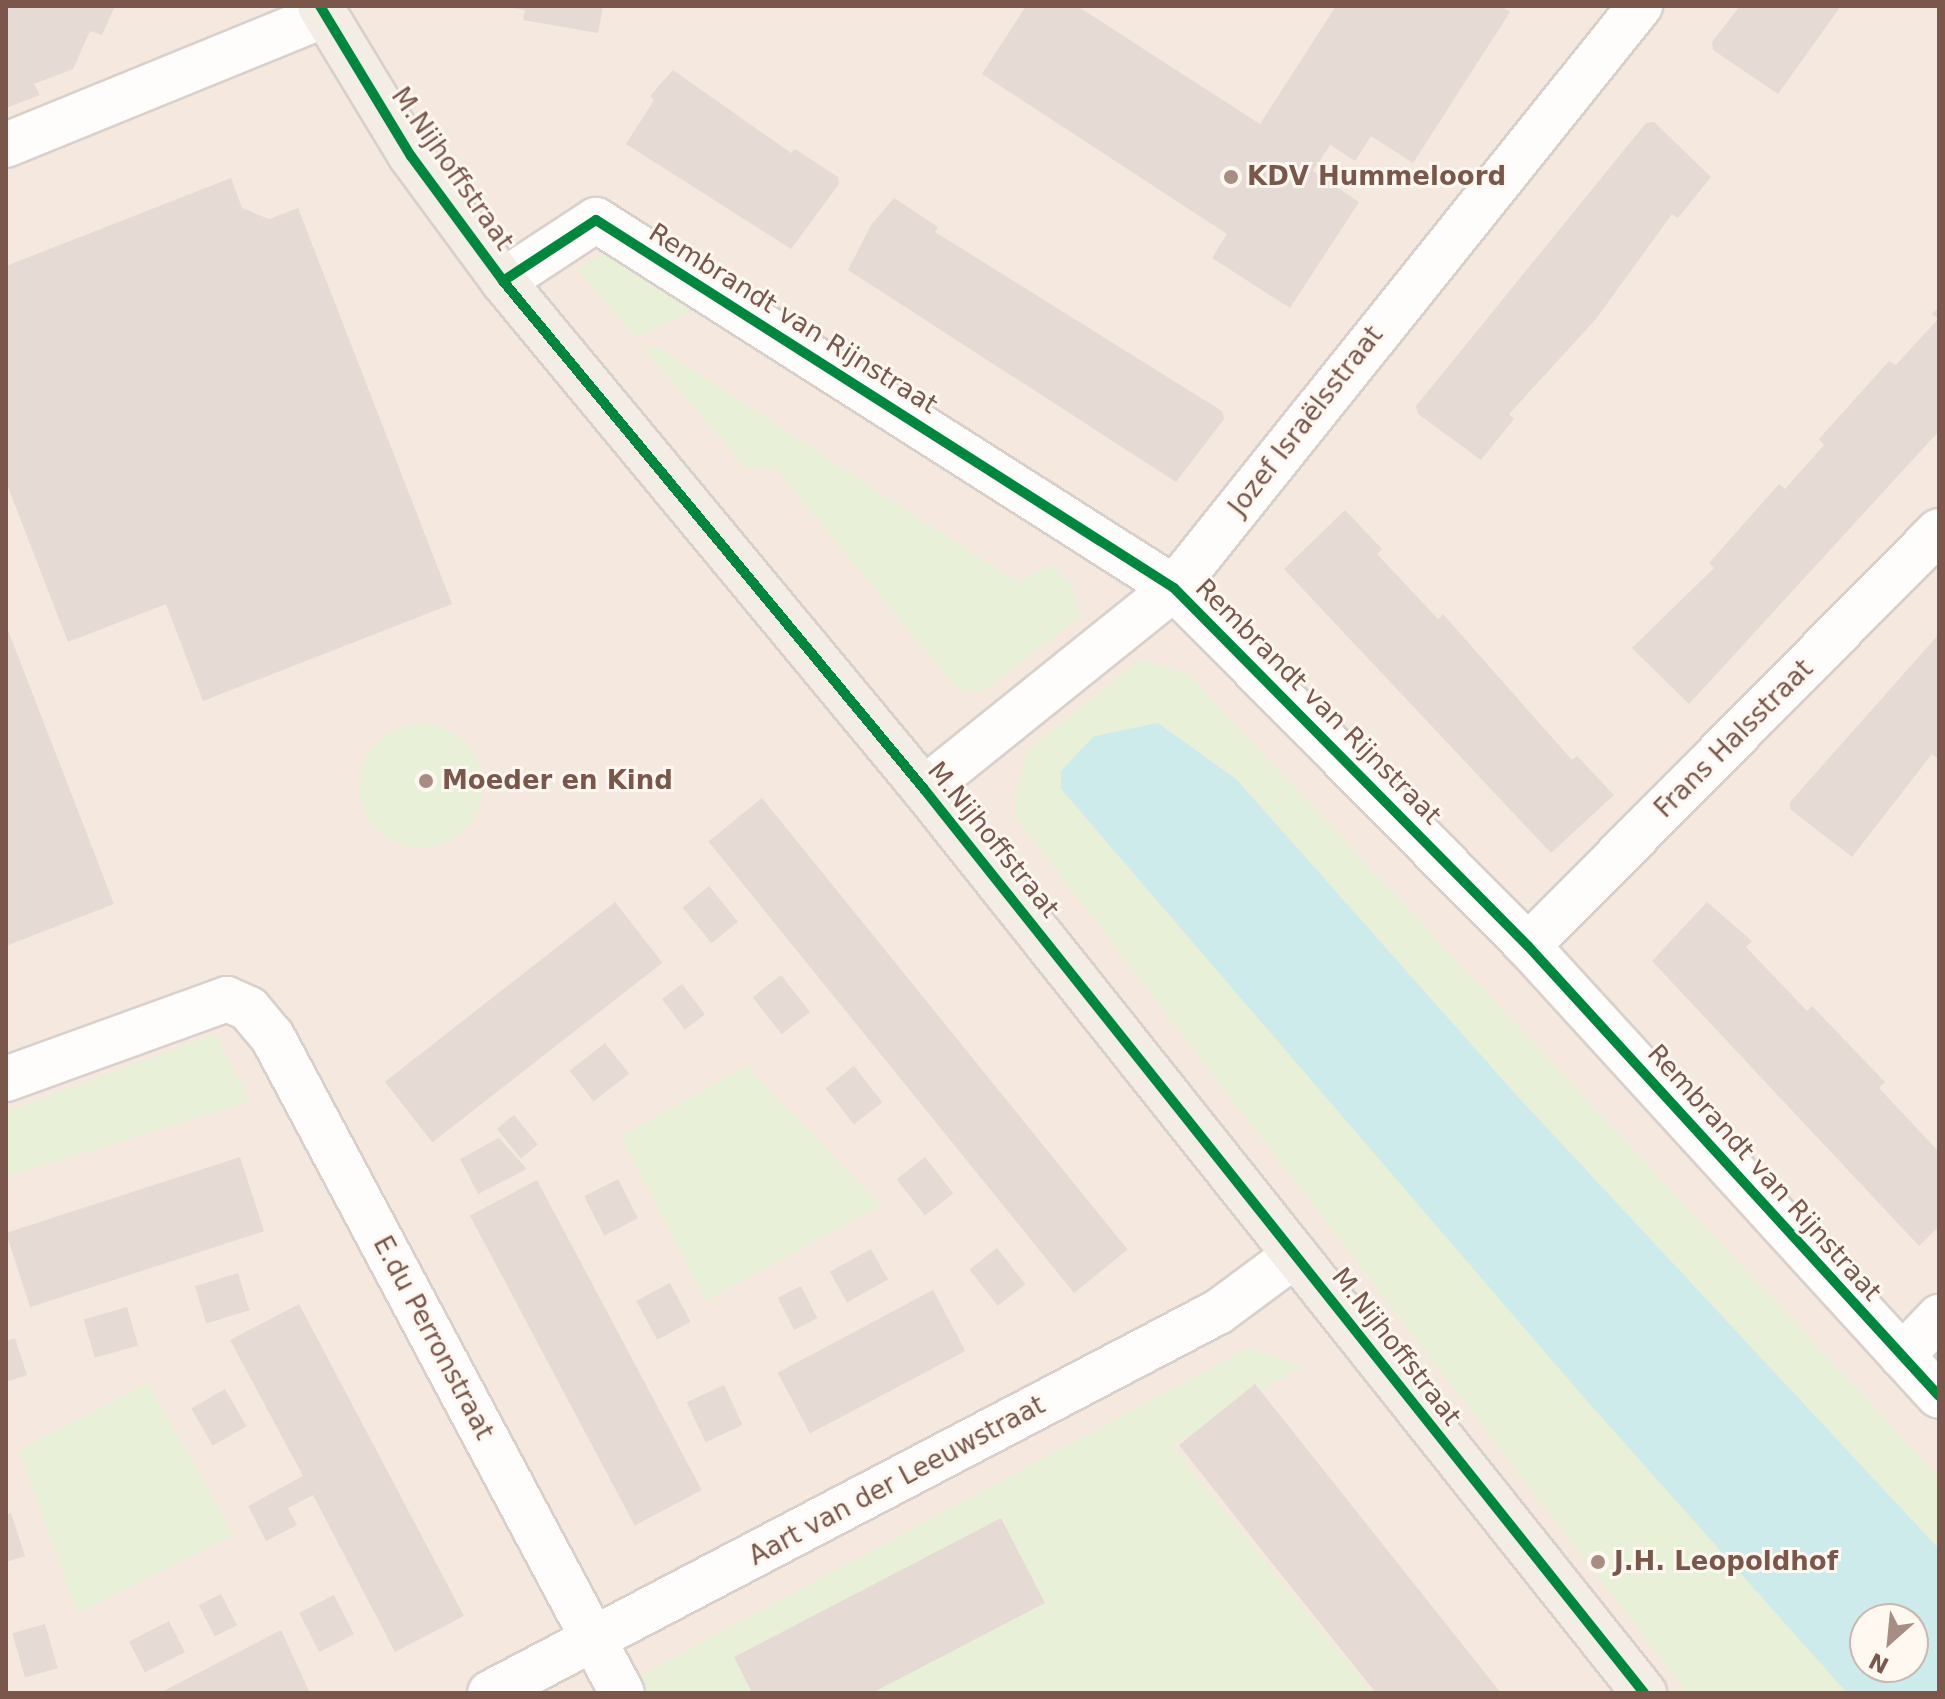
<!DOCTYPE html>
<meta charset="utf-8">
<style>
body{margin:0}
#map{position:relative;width:1945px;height:1699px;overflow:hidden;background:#f9f3ee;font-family:"DejaVu Sans",sans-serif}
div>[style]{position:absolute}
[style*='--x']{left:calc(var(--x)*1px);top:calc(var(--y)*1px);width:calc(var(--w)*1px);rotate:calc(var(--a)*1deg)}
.residential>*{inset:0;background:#f5e8de}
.green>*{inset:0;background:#e8f0d7}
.round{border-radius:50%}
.water>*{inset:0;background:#ceebeb}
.building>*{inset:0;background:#e6dad5;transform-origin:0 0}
.roads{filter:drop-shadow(2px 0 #d9d0cc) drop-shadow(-2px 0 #d9d0cc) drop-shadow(0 2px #d9d0cc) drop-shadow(0 -2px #d9d0cc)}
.minor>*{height:44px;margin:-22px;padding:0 22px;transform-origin:22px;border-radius:22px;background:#fefdfc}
.major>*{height:44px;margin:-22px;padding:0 22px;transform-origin:22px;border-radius:22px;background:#f4ede6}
.cycleway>*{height:10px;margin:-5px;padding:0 5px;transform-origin:5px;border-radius:5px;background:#00873e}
.dots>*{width:22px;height:22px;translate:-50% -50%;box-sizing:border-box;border:4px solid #fff8f1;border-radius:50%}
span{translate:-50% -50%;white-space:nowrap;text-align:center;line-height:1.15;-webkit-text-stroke:6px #fff8f1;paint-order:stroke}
.street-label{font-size:26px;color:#7b564a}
.poi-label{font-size:26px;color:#7b564a;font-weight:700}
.left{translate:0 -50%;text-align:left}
.frame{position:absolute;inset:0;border:8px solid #7b564a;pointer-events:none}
.north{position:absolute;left:1849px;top:1603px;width:80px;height:80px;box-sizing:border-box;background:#fff8f1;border:2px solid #cab7ae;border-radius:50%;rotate:207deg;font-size:22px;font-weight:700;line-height:32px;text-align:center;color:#7b564a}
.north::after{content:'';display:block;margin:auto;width:28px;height:36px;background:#a78d83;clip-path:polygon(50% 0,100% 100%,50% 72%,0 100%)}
</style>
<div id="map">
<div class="residential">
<div style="clip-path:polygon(evenodd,6px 6px,1939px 6px,1939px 1693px,6px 1693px,6px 6px,1865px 1619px,1913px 1619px,1913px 1667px,1865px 1667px,1865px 1619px)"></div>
</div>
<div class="green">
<div style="clip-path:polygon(604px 253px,692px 311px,636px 338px,577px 270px)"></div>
<div style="clip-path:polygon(656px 346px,1005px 574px,1020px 581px,1050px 564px,1072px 584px,1081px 616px,982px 692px,957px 689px,776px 469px,746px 468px,644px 349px)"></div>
<div style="clip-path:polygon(1139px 660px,1189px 674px,1939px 1476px,1939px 1549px,1519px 1098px,1236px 779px,1158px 723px,1123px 730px,1077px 807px,1090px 824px,1847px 1693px,1687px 1693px,1016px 818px,1015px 796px,1028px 750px)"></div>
<div class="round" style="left:359px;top:724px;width:124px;height:124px"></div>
<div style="clip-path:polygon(215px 1034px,251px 1101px,6px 1177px,6px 1112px)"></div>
<div style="clip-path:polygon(747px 1066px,881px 1205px,705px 1301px,621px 1136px)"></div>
<div style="clip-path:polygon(1248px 1348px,1303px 1366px,1172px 1446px,1373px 1693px,608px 1693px)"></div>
<div style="clip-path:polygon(148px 1383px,234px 1535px,77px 1613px,19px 1450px)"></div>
</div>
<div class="water">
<div style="clip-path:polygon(evenodd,1158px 723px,1236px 779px,1519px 1098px,1939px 1549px,1939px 1693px,1847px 1693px,1580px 1393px,1061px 789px,1061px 771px,1094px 736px,1158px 723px,1865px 1619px,1913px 1619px,1913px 1667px,1865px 1667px,1865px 1619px)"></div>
</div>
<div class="building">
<div style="clip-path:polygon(6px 6px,115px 6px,102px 35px,90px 31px,73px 69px,34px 84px,40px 95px,6px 108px)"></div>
<div style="clip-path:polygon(603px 6px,598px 33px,523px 20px,525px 10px,511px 8px)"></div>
<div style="clip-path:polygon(1026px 6px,1077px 6px,1260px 124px,1336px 6px,1501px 6px,1510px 12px,1413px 163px,1371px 136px,1355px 161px,1330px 145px,1313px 171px,1359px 202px,1290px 308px,1212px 258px,1227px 234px,982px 74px)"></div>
<div style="clip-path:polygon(1740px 6px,1841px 6px,1778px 94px,1713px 50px,1712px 42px)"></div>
<div style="clip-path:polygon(673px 70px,791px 153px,795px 149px,838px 177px,839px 184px,791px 249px,626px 144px,654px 100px,650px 96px)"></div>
<div style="clip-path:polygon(1654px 122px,1711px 177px,1678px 218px,1672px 214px,1596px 319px,1509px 414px,1514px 419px,1481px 460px,1418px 414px,1416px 406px,1646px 123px)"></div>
<div style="clip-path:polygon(231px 178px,242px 208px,269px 219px,298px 208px,452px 604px,203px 701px,166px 604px,68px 642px,6px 482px,6px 266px)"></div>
<div style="clip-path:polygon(894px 198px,938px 227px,935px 232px,1222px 411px,1224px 419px,1176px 482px,848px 270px,871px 225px)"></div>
<div style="clip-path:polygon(1939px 307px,1939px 431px,1689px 704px,1632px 648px,1714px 568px,1709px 563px,1779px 484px,1785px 489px,1824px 445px,1819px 439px,1889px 361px,1896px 365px,1938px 319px,1932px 314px)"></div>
<div style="clip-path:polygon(1345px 510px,1382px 549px,1377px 554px,1438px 619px,1443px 614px,1572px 760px,1577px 756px,1614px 795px,1551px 853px,1284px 569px)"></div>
<div style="clip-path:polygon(6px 625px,114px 904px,6px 946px)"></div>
<div style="clip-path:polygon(1939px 634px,1939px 760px,1932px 754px,1852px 857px,1790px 809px,1790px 802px)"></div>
<div style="left:762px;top:798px;width:581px;height:69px;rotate:51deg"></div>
<div style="left:709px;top:886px;width:46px;height:34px;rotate:51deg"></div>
<div style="left:615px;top:902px;width:77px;height:292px;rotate:52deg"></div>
<div style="clip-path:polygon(1707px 902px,1752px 941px,1746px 947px,1807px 1011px,1812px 1006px,1885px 1082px,1879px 1088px,1939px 1152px,1939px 1226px,1919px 1246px,1652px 961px)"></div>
<div style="left:781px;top:975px;width:47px;height:36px;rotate:52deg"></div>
<div style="left:682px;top:984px;width:38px;height:25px;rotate:53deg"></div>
<div style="left:605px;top:1043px;width:39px;height:45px;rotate:52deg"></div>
<div style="left:854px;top:1066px;width:46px;height:36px;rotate:52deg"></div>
<div style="left:514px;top:1115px;width:38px;height:22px;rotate:51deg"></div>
<div style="clip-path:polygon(499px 1138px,527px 1169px,478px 1194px,460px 1159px)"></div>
<div style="left:240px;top:1157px;width:78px;height:246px;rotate:72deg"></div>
<div style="left:925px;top:1157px;width:46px;height:36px;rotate:52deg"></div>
<div style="left:618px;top:1179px;width:44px;height:38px;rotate:63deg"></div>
<div style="left:537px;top:1180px;width:351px;height:76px;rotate:62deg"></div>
<div style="left:997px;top:1248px;width:46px;height:35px;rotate:52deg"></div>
<div style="left:871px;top:1249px;width:35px;height:47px;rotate:61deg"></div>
<div style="left:238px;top:1273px;width:39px;height:45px;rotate:73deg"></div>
<div style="left:670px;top:1283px;width:44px;height:38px;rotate:62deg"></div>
<div style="left:801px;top:1286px;width:36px;height:26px;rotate:63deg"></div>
<div style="left:933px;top:1290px;width:69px;height:176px;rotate:62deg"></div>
<div style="clip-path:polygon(299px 1304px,464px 1616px,395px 1652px,313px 1495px,288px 1508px,297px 1525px,266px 1541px,248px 1506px,303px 1476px,230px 1340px)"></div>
<div style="left:127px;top:1307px;width:40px;height:45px;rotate:74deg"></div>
<div style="clip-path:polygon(15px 1338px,27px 1375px,6px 1382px,6px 1341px)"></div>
<div style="clip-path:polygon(1255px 1384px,1349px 1502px,1501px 1693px,1376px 1693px,1272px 1563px,1179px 1445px)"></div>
<div style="left:724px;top:1385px;width:44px;height:41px;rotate:65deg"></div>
<div style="left:225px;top:1389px;width:43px;height:39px;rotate:60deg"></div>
<div style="clip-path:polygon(11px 1513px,25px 1556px,6px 1562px,6px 1514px)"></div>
<div style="clip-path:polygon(1001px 1518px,1045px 1603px,872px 1693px,752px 1693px,734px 1657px)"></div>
<div style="left:221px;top:1594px;width:35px;height:25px;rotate:63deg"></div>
<div style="left:334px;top:1595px;width:44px;height:39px;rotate:63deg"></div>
<div style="left:169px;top:1621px;width:35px;height:45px;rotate:63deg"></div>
<div style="left:45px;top:1624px;width:46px;height:34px;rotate:74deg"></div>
<div style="clip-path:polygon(281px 1630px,310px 1693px,160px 1693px,177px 1684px)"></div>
</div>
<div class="roads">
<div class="minor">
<div style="--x:6;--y:145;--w:344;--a:-22.2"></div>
<div style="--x:503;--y:281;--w:111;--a:-33.3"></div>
<div style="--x:596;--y:220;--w:685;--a:32.48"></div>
<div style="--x:1174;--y:588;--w:503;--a:45.32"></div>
<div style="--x:1528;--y:946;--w:609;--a:47.59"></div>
<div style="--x:924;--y:789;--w:321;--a:-38.8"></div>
<div style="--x:1174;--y:588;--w:746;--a:-51.32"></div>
<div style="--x:1528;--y:946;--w:584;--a:-45.28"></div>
<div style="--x:6;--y:1079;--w:235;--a:-19.9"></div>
<div style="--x:227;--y:999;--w:24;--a:24"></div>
<div style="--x:249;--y:1009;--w:35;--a:50"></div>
<div style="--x:272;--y:1036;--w:744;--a:61.95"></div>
<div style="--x:1902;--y:1356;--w:54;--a:-46.5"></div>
<div style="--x:490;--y:1693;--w:822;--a:-27.63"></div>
<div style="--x:1218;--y:1312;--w:96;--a:-36.5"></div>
</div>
<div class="major">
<div style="--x:320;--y:6;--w:175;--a:58.8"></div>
<div style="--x:411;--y:156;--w:155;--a:53.6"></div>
<div style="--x:503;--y:281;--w:660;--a:50.35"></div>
<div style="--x:924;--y:789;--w:1156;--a:51.46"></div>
</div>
</div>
<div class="cycleway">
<div style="--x:320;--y:6;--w:175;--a:58.8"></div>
<div style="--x:411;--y:156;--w:155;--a:53.6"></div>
<div style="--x:503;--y:281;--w:660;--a:50.35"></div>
<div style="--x:924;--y:789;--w:1156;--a:51.46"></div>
<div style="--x:503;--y:281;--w:111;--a:-33.3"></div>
<div style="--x:596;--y:220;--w:685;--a:32.48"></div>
<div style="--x:1174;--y:588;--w:503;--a:45.32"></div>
<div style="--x:1528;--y:946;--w:609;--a:47.59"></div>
</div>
<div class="dots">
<div style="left:1231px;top:177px;background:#a78d83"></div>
<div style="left:426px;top:781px;background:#a78d83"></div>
<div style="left:1598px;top:1562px;background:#a78d83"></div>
</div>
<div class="street-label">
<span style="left:452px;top:169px;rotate:55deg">M.Nijhoffstraat</span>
<span style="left:793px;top:319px;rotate:32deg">Rembrandt van Rijnstraat</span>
<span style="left:1306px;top:421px;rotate:-52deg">Jozef Israëlsstraat</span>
<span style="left:1318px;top:702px;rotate:45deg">Rembrandt van Rijnstraat</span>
<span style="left:1734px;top:739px;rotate:-45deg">Frans Halsstraat</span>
<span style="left:993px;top:840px;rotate:51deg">M.Nijhoffstraat</span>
<span style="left:1764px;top:1173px;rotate:48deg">Rembrandt van Rijnstraat</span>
<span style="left:433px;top:1338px;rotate:62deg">E.du Perronstraat</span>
<span style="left:1396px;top:1347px;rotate:52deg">M.Nijhoffstraat</span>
<span style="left:897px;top:1481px;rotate:-28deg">Aart van der Leeuwstraat</span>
</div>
<div class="poi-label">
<span class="left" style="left:1247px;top:177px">KDV Hummeloord</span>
<span class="left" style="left:442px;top:781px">Moeder en Kind</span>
<span class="left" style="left:1614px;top:1562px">J.H. Leopoldhof</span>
</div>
<div class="frame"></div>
<div class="north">N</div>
</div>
